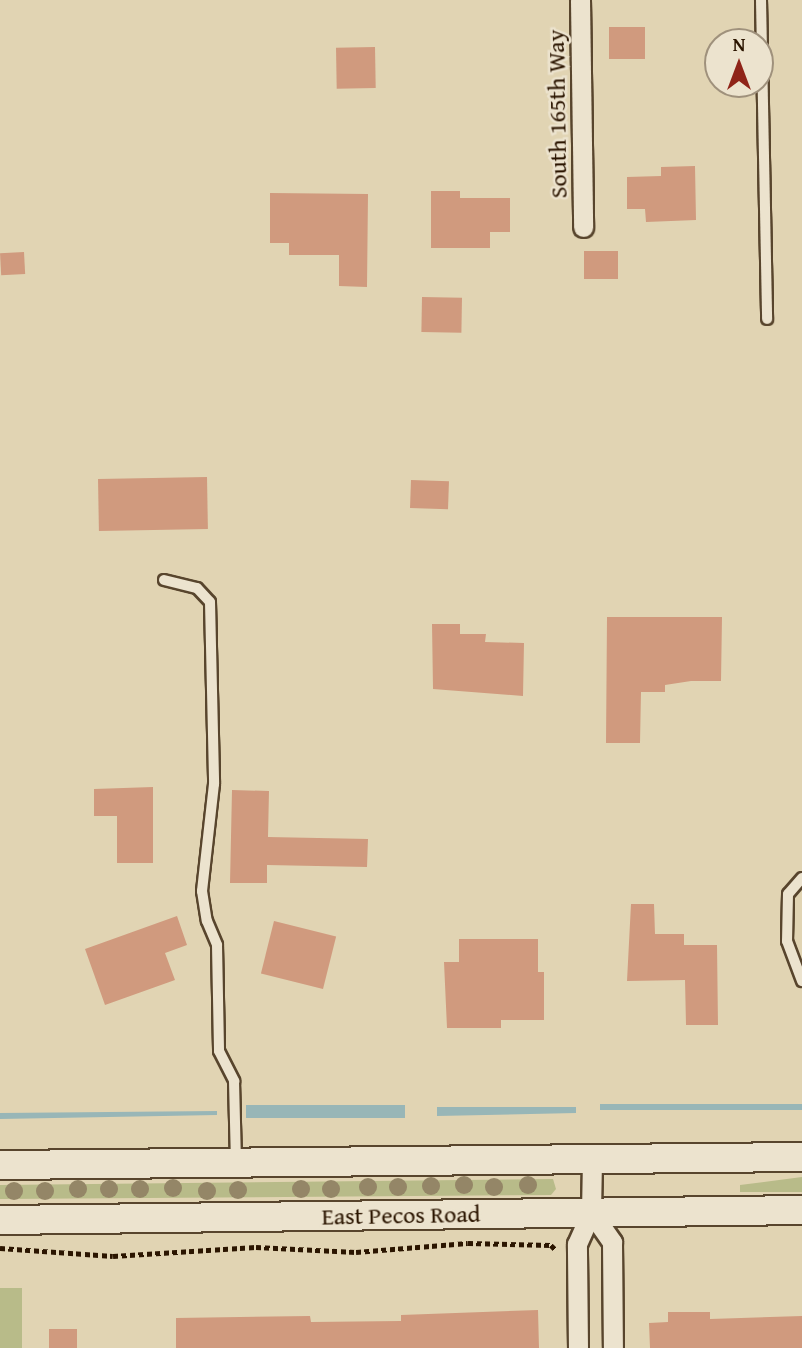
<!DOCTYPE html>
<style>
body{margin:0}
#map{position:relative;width:802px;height:1348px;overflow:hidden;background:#e1d4b3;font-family:"Gentium Book Plus",serif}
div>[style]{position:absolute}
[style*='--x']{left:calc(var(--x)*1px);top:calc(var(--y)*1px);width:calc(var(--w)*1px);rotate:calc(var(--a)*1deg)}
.green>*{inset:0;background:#b8bb89;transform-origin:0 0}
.water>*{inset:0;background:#98b6b7;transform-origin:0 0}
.building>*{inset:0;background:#d09a7e;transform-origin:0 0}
.path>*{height:4.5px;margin-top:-2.25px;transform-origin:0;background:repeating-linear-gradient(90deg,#2b1500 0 5px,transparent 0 8.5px)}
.roads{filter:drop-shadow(2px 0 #58452d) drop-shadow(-2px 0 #58452d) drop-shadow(0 2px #58452d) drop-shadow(0 -2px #58452d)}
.service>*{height:10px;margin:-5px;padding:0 5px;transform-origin:5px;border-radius:5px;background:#ece3ce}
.minor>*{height:19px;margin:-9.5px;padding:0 9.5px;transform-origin:9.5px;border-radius:9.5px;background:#ece3ce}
.secondary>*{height:28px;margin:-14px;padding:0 14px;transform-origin:14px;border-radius:14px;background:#ece3ce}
.trees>*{width:18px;height:18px;margin:-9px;border-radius:50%;background:#948667}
span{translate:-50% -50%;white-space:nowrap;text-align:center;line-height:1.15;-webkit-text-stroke:5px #ece3ce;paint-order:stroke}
.street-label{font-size:24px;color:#2b1500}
.north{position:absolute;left:704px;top:28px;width:70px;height:70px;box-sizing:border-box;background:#ece3ce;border:2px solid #9f917c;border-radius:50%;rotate:0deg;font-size:19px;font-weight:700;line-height:28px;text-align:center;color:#2b1500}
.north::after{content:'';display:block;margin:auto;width:24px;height:32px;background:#8f2418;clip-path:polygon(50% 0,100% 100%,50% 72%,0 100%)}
</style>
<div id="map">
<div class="green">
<div style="clip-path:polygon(802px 1177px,802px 1192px,740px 1192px,740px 1185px)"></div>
<div style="clip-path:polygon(553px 1179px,556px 1189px,551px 1195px,0 1199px,0 1185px)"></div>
<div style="left:0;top:1288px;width:22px;height:60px"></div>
</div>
<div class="water">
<div style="left:802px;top:1104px;width:6px;height:202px;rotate:90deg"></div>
<div style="left:405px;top:1105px;width:13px;height:159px;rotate:90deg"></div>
<div style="clip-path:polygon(437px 1107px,576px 1107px,576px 1113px,437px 1116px)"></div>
<div style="clip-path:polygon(217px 1111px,217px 1115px,0 1119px,0 1113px)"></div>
</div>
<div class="building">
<div style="left:645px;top:27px;width:32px;height:36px;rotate:90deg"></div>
<div style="left:375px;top:47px;width:41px;height:39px;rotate:89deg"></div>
<div style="clip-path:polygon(695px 166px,696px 220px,646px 222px,645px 209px,627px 209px,627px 177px,661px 176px,661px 167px)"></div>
<div style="clip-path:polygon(431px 191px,460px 191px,460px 198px,510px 198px,510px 232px,490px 232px,490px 248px,431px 248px)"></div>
<div style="clip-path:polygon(270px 193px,368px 194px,367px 287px,339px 286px,339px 255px,289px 255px,289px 243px,270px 243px)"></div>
<div style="left:584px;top:251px;width:34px;height:28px"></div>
<div style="left:24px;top:252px;width:22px;height:24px;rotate:87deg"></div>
<div style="left:422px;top:297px;width:40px;height:35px;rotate:1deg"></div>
<div style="left:207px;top:477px;width:52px;height:109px;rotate:89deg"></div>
<div style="left:411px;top:480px;width:38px;height:28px;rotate:2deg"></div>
<div style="clip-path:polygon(607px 617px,722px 617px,721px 681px,691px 681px,665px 685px,665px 692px,641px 692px,640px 743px,606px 743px)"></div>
<div style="clip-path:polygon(432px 624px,460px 624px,460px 634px,486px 634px,485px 642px,524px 643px,523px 696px,433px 689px)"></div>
<div style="clip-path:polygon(153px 787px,153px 863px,117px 863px,117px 816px,94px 816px,94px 789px)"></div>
<div style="clip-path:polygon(232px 790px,269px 791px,268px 837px,368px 839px,367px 867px,267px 865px,267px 883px,230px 883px)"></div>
<div style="clip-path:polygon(631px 904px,654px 904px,655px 934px,684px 934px,684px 945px,717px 945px,718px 1025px,686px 1025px,685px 980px,627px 981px)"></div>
<div style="clip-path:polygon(177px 916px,187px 945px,165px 953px,175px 980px,105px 1005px,85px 949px)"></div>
<div style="left:274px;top:921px;width:64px;height:54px;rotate:14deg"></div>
<div style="clip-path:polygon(459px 939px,538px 939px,538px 972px,544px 972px,544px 1020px,501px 1020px,501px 1028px,447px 1028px,444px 962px,459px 962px)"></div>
<div style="clip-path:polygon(538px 1310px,539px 1348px,176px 1348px,176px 1318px,310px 1316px,311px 1322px,401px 1321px,401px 1315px)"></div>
<div style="clip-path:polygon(668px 1312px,710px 1312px,710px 1319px,802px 1316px,802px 1348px,650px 1348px,649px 1323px,668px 1322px)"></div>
<div style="left:49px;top:1329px;width:28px;height:19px"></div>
</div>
<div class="path">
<div style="--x:0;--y:1248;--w:113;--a:4"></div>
<div style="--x:113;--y:1256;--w:143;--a:-3.6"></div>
<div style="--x:256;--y:1247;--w:100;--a:2.9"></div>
<div style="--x:356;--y:1252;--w:112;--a:-4.6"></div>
<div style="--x:468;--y:1243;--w:83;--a:1.4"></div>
<div style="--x:551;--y:1245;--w:7;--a:45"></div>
</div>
<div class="roads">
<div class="service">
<div style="--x:761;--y:0;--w:319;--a:88.9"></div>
<div style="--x:164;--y:580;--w:34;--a:14"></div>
<div style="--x:197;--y:588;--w:19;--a:47"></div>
<div style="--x:210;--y:602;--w:182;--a:88.7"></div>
<div style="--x:214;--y:784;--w:108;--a:96.4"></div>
<div style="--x:202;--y:891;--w:30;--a:81"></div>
<div style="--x:207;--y:921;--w:26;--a:67"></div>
<div style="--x:217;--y:945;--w:106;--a:88.9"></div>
<div style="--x:219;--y:1051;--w:34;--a:63"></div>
<div style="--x:234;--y:1081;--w:81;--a:88.6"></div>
<div style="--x:802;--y:878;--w:21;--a:131"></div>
<div style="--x:788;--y:894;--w:47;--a:91.2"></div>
<div style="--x:787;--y:941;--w:43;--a:69.4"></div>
</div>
<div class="minor">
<div style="--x:580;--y:0;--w:227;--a:89.2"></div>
<div style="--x:591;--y:1212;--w:37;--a:55"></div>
<div style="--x:612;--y:1242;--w:106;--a:89.5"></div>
<div style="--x:578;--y:1348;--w:104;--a:-90.6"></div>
<div style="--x:577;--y:1244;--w:35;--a:-66"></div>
<div style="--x:591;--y:1212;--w:53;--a:-88.9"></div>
</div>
<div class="secondary">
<div style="--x:0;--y:1165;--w:802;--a:-0.57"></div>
<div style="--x:0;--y:1220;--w:802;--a:-0.71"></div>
</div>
</div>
<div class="trees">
<div style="left:464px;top:1185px"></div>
<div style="left:528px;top:1185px"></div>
<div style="left:431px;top:1186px"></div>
<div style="left:368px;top:1187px"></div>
<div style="left:398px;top:1187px"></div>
<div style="left:494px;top:1187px"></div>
<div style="left:173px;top:1188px"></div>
<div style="left:78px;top:1189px"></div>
<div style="left:109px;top:1189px"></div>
<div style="left:140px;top:1189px"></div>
<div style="left:301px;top:1189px"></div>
<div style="left:331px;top:1189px"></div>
<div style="left:238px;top:1190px"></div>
<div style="left:14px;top:1191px"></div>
<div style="left:45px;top:1191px"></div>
<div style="left:207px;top:1191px"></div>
</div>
<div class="street-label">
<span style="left:557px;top:114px;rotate:-91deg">South 165th Way</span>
<span style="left:401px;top:1215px;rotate:-1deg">East Pecos Road</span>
</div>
<div class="north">N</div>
</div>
